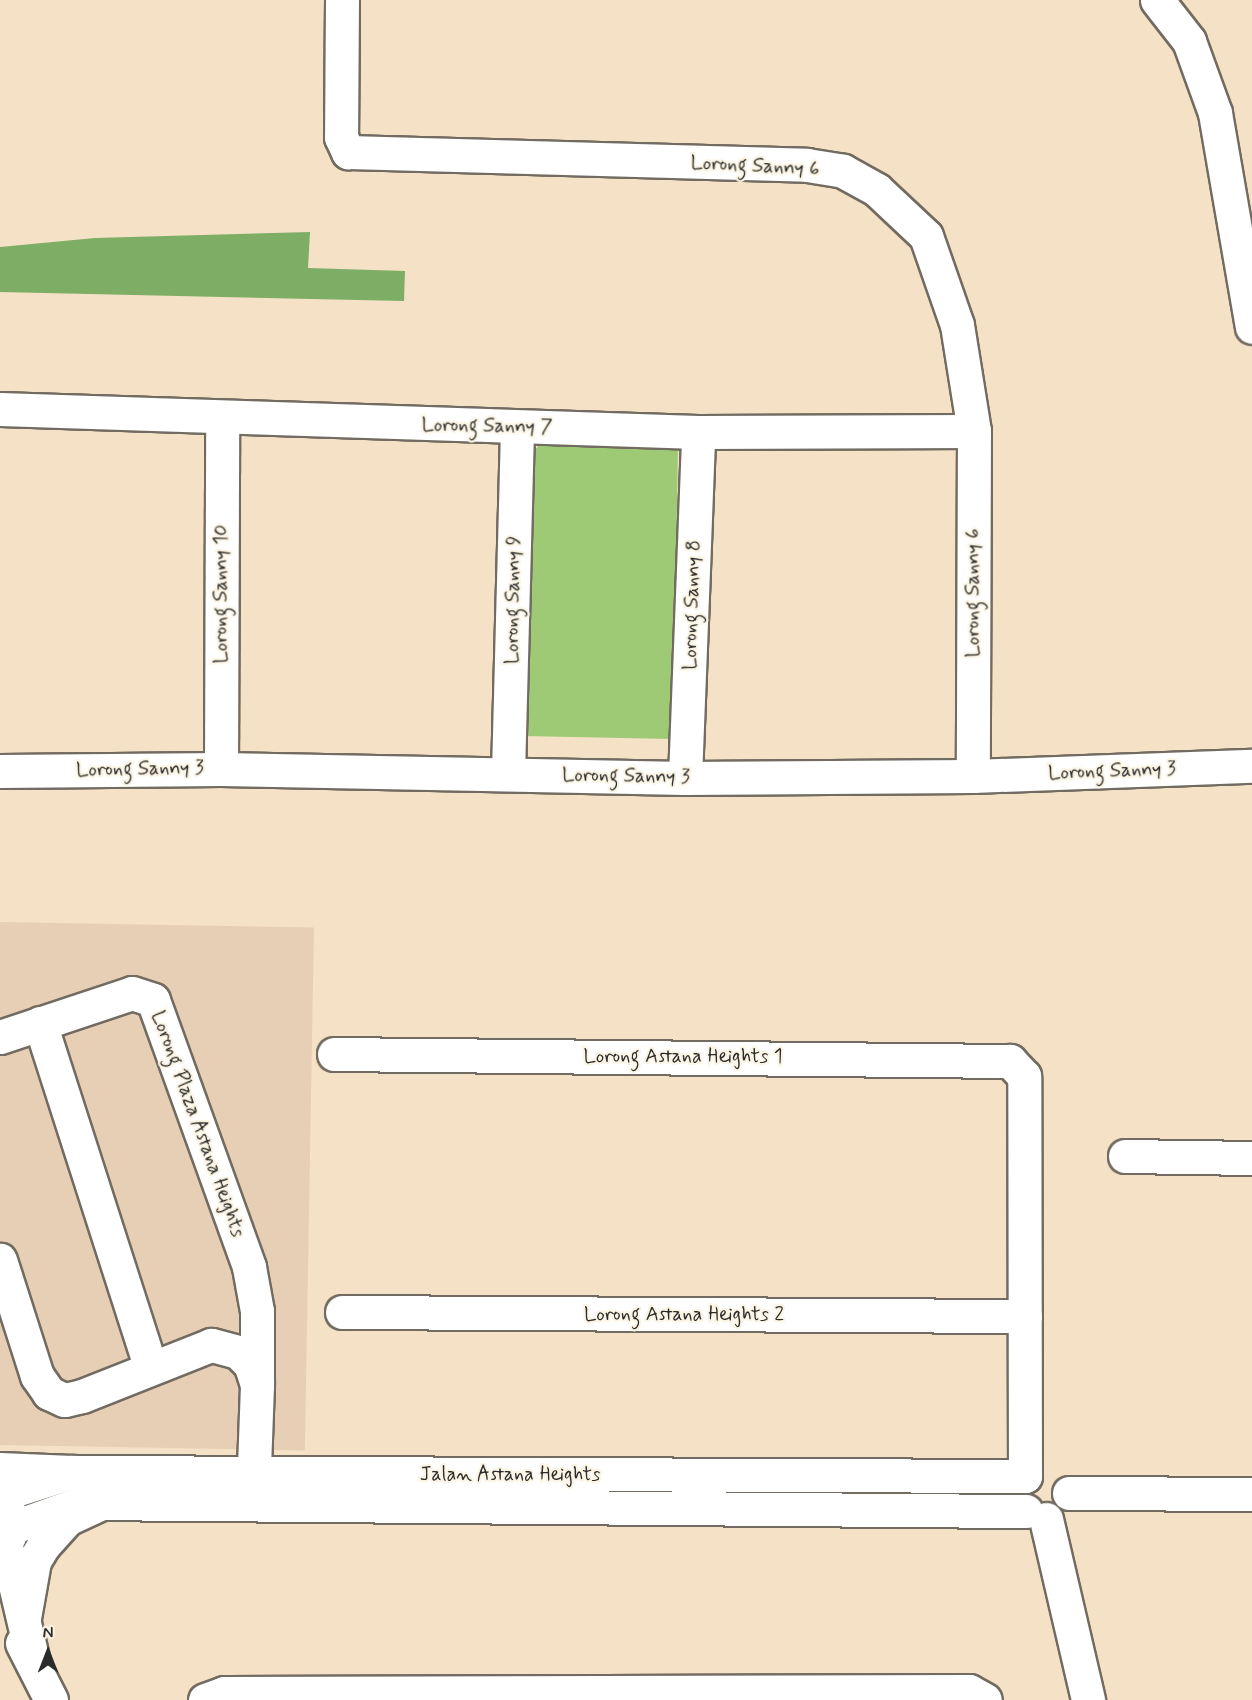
<!DOCTYPE html>
<style>
body{margin:0}
#map{position:relative;width:1252px;height:1700px;overflow:hidden;background:#f5e1c5;font-family:Mynerve,sans-serif}
div>[style]{position:absolute}
[style*='--x']{left:calc(var(--x)*1px);top:calc(var(--y)*1px);width:calc(var(--w)*1px);rotate:calc(var(--a)*1deg)}
.built>*{inset:0;background:#e7cfb6;transform-origin:0 0}
.green>*{inset:0;background:#9ec975}
.forest>*{inset:0;background:#7ead66}
.roads{filter:drop-shadow(2px 0 #726b61) drop-shadow(-2px 0 #726b61) drop-shadow(0 2px #726b61) drop-shadow(0 -2px #726b61)}
.street>*{height:33px;margin:-16.5px;padding:0 16.5px;transform-origin:16.5px;border-radius:16.5px;background:#fff}
.secondary>*{height:33px;margin:-16.5px;padding:0 16.5px;transform-origin:16.5px;border-radius:16.5px;background:#fff}
span{translate:-50% -50%;white-space:nowrap;text-align:center;line-height:1.15;-webkit-text-stroke:4.5px #fcf5e5;paint-order:stroke}
.street-label{font-size:20px;color:#2b2b2b}
.north{position:absolute;left:18px;top:1622px;width:60px;height:60px;-webkit-text-stroke:4px #fcf5e5;paint-order:stroke;rotate:0deg;font-size:16px;font-weight:700;line-height:24px;text-align:center;color:#2b2b2b}
.north::after{content:'';display:block;margin:auto;width:21px;height:27px;background:#2b2b2b;clip-path:polygon(50% 0,100% 100%,50% 72%,0 100%)}
</style>
<div id="map">
<div class="built">
<div style="left:0;top:922px;width:314px;height:523px;rotate:1deg"></div>
</div>
<div class="green">
<div style="clip-path:polygon(540px 444px,678px 446px,673px 739px,524px 736px,529px 457px)"></div>
</div>
<div class="forest">
<div style="clip-path:polygon(310px 232px,308px 268px,405px 271px,404px 301px,0 292px,0 247px,95px 238px)"></div>
</div>
<div class="roads">
<div class="street">
<div style="--x:342;--y:0;--w:137;--a:90.4"></div>
<div style="--x:341;--y:137;--w:17;--a:65"></div>
<div style="--x:348;--y:152;--w:459;--a:1.6"></div>
<div style="--x:807;--y:165;--w:36;--a:9"></div>
<div style="--x:843;--y:171;--w:39;--a:29"></div>
<div style="--x:877;--y:190;--w:67;--a:43.2"></div>
<div style="--x:926;--y:236;--w:94;--a:70.8"></div>
<div style="--x:957;--y:325;--w:107;--a:80.9"></div>
<div style="--x:974;--y:431;--w:345;--a:90.2"></div>
<div style="--x:1157;--y:0;--w:52;--a:52"></div>
<div style="--x:1189;--y:41;--w:77;--a:70.1"></div>
<div style="--x:1215;--y:113;--w:217;--a:80.2"></div>
<div style="--x:0;--y:409;--w:698;--a:1.89"></div>
<div style="--x:698;--y:432;--w:276;--a:-0.2"></div>
<div style="--x:221;--y:769;--w:349;--a:-89.8"></div>
<div style="--x:0;--y:771;--w:221;--a:-0.5"></div>
<div style="--x:221;--y:769;--w:464;--a:1.1"></div>
<div style="--x:685;--y:778;--w:288;--a:-0.4"></div>
<div style="--x:973;--y:776;--w:279;--a:-2.1"></div>
<div style="--x:508;--y:773;--w:346;--a:-88.5"></div>
<div style="--x:685;--y:778;--w:346;--a:-87.8"></div>
<div style="--x:40;--y:1023;--w:362;--a:72.2"></div>
<div style="--x:0;--y:1037;--w:139;--a:-18.4"></div>
<div style="--x:132;--y:993;--w:22;--a:18"></div>
<div style="--x:153;--y:1000;--w:284;--a:70.2"></div>
<div style="--x:249;--y:1267;--w:45;--a:79.7"></div>
<div style="--x:257;--y:1311;--w:74;--a:90"></div>
<div style="--x:257;--y:1385;--w:22;--a:-108"></div>
<div style="--x:250;--y:1364;--w:17;--a:-135"></div>
<div style="--x:238;--y:1352;--w:28;--a:-165"></div>
<div style="--x:211;--y:1345;--w:139;--a:158.4"></div>
<div style="--x:82;--y:1396;--w:18;--a:167"></div>
<div style="--x:64;--y:1400;--w:17;--a:-155"></div>
<div style="--x:49;--y:1393;--w:21;--a:-125"></div>
<div style="--x:37;--y:1376;--w:122;--a:-107.7"></div>
<div style="--x:1125;--y:1156;--w:127;--a:0.9"></div>
<div style="--x:342;--y:1312;--w:683;--a:0.34"></div>
<div style="--x:1069;--y:1493;--w:183;--a:0.3"></div>
<div style="--x:253;--y:1494;--w:109;--a:-87.9"></div>
<div style="--x:0;--y:1495;--w:76;--a:-17.7"></div>
<div style="--x:72;--y:1472;--w:953;--a:0.24"></div>
<div style="--x:1025;--y:1476;--w:400;--a:-90.1"></div>
<div style="--x:1024;--y:1076;--w:21;--a:-133"></div>
<div style="--x:1010;--y:1061;--w:676;--a:-179.41"></div>
<div style="--x:1046;--y:1519;--w:186;--a:76.9"></div>
<div style="--x:11;--y:1528;--w:74;--a:-19.7"></div>
<div style="--x:81;--y:1503;--w:945;--a:0.49"></div>
<div style="--x:205;--y:1700;--w:20;--a:-20"></div>
<div style="--x:224;--y:1693;--w:745;--a:-0.15"></div>
<div style="--x:969;--y:1691;--w:18;--a:29"></div>
</div>
<div class="secondary">
<div style="--x:0;--y:1469;--w:72;--a:2.4"></div>
<div style="--x:0;--y:1497;--w:22;--a:60"></div>
<div style="--x:11;--y:1516;--w:20;--a:96"></div>
<div style="--x:9;--y:1536;--w:15;--a:127"></div>
<div style="--x:5;--y:1542;--w:122;--a:76.8"></div>
<div style="--x:24;--y:1618;--w:58;--a:-80"></div>
<div style="--x:34;--y:1561;--w:17;--a:-59"></div>
<div style="--x:43;--y:1546;--w:36;--a:-48"></div>
<div style="--x:67;--y:1519;--w:38;--a:-25"></div>
<div style="--x:22;--y:1643;--w:64;--a:63"></div>
</div>
</div>
<div class="street-label">
<span style="left:755px;top:166px;rotate:3deg">Lorong Sanny 6</span>
<span style="left:487px;top:426px;rotate:1deg">Lorong Sanny 7</span>
<span style="left:973px;top:593px;rotate:-90deg">Lorong Sanny 6</span>
<span style="left:221px;top:594px;rotate:-90deg">Lorong Sanny 10</span>
<span style="left:513px;top:600px;rotate:-89deg">Lorong Sanny 9</span>
<span style="left:692px;top:605px;rotate:-88deg">Lorong Sanny 8</span>
<span style="left:140px;top:769px;rotate:-1deg">Lorong Sanny 3</span>
<span style="left:1112px;top:771px;rotate:-2deg">Lorong Sanny 3</span>
<span style="left:626px;top:776px;rotate:1deg">Lorong Sanny 3</span>
<span style="left:683px;top:1056px">Lorong Astana Heights 1</span>
<span style="left:198px;top:1124px;rotate:70deg">Lorong Plaza Astana Heights</span>
<span style="left:684px;top:1314px">Lorong Astana Heights 2</span>
<span style="left:510px;top:1474px">Jalan Astana Heights</span>
</div>
<div class="north">N</div>
</div>
